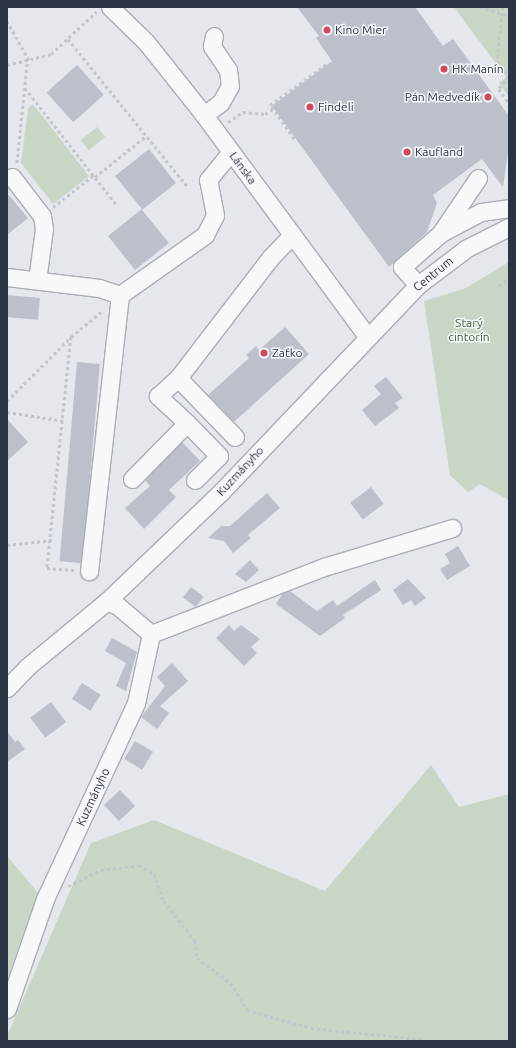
<!DOCTYPE html>
<meta charset="utf-8">
<style>
body{margin:0}
#map{position:relative;width:516px;height:1048px;overflow:hidden;background:#e4e7ec;font-family:Ubuntu,sans-serif}
div>[style]{position:absolute}
[style*='--x']{left:calc(var(--x)*1px);top:calc(var(--y)*1px);width:calc(var(--w)*1px);rotate:calc(var(--a)*1deg)}
.green>*{inset:0;background:#c9d6c5;transform-origin:0 0}
.building>*{inset:0;background:#bbc0ca;transform-origin:0 0}
.path>*{height:2.5px;margin-top:-1.25px;transform-origin:0;background:repeating-linear-gradient(90deg,#c2c5cb 0 3px,transparent 0 6px)}
.roads{filter:drop-shadow(1px 0 #a9aeb7) drop-shadow(-1px 0 #a9aeb7) drop-shadow(0 1px #a9aeb7) drop-shadow(0 -1px #a9aeb7)}
.minor>*{height:17px;margin:-8.5px;padding:0 8.5px;transform-origin:8.5px;border-radius:8.5px;background:#f7f8fa}
.dots>*{width:11px;height:11px;translate:-50% -50%;box-sizing:border-box;border:2px solid #f4f6f9;border-radius:50%}
span{translate:-50% -50%;white-space:nowrap;text-align:center;line-height:1.15;-webkit-text-stroke:3px #f4f6f9;paint-order:stroke}
.poi-label{font-size:12px;color:#2b3445}
.left{translate:0 -50%;text-align:left}
.right{translate:-100% -50%;text-align:right}
.street-label{font-size:12px;color:#2b3445}
.park-label{font-size:12px;color:#3f6138}
.frame{position:absolute;inset:0;border:8px solid #2b3445;pointer-events:none}
</style>
<div id="map">
<div class="green">
<div style="clip-path:polygon(454px 7px,509px 7px,509px 97px,499px 83px,506px 77px)"></div>
<div style="clip-path:polygon(33px 104px,89px 176px,53px 204px,21px 163px,28px 109px)"></div>
<div style="left:97px;top:127px;width:13px;height:21px;rotate:51deg"></div>
<div style="clip-path:polygon(509px 262px,509px 500px,480px 484px,468px 492px,450px 475px,424px 301px,466px 288px)"></div>
<div style="clip-path:polygon(431px 765px,459px 807px,509px 794px,509px 1041px,7px 1041px,7px 1036px,91px 843px,154px 820px,325px 891px)"></div>
<div style="clip-path:polygon(8px 857px,38px 893px,7px 979px,7px 859px)"></div>
</div>
<div class="building">
<div style="clip-path:polygon(297px 7px,415px 7px,443px 46px,453px 39px,509px 116px,509px 145px,503px 187px,482px 159px,433px 195px,437px 203px,427px 232px,389px 267px,272px 106px,332px 61px,316px 38px,319px 36px)"></div>
<div style="left:77px;top:65px;width:40px;height:41px;rotate:48deg"></div>
<div style="clip-path:polygon(149px 149px,176px 183px,142px 210px,169px 243px,135px 270px,108px 236px,142px 209px,115px 176px)"></div>
<div style="clip-path:polygon(7px 193px,28px 218px,7px 235px)"></div>
<div style="left:7px;top:295px;width:33px;height:22px;rotate:5deg"></div>
<div style="clip-path:polygon(285px 327px,309px 354px,234px 422px,208px 395px,249px 358px,246px 355px,256px 346px,259px 350px)"></div>
<div style="left:77px;top:362px;width:23px;height:200px;rotate:5deg"></div>
<div style="clip-path:polygon(386px 377px,403px 398px,395px 403px,399px 408px,375px 426px,362px 410px,381px 394px,374px 386px)"></div>
<div style="clip-path:polygon(7px 419px,28px 442px,7px 461px)"></div>
<div style="clip-path:polygon(182px 442px,200px 461px,169px 490px,176px 497px,144px 529px,125px 508px,150px 486px,145px 480px)"></div>
<div style="left:371px;top:487px;width:21px;height:26px;rotate:53deg"></div>
<div style="clip-path:polygon(267px 493px,280px 508px,248px 535px,251px 538px,233px 553px,224px 541px,208px 538px,221px 526px,230px 526px)"></div>
<div style="clip-path:polygon(458px 546px,470px 566px,447px 580px,440px 569px,450px 563px,445px 554px)"></div>
<div style="clip-path:polygon(250px 560px,259px 570px,246px 582px,235px 574px)"></div>
<div style="clip-path:polygon(408px 579px,426px 598px,415px 606px,411px 600px,403px 605px,393px 590px)"></div>
<div style="clip-path:polygon(375px 580px,381px 590px,343px 615px,345px 618px,320px 636px,276px 604px,283px 593px,290px 591px,317px 611px,333px 600px,337px 606px)"></div>
<div style="left:191px;top:587px;width:16px;height:13px;rotate:38deg"></div>
<div style="clip-path:polygon(229px 625px,234px 631px,241px 625px,260px 639px,251px 647px,257px 653px,244px 666px,216px 638px)"></div>
<div style="clip-path:polygon(112px 638px,137px 652px,126px 691px,116px 686px,126px 663px,105px 651px)"></div>
<div style="clip-path:polygon(172px 663px,188px 681px,160px 706px,169px 713px,157px 729px,141px 717px,165px 686px,157px 677px)"></div>
<div style="left:82px;top:683px;width:22px;height:19px;rotate:32deg"></div>
<div style="left:51px;top:702px;width:25px;height:26px;rotate:53deg"></div>
<div style="clip-path:polygon(7px 731px,15px 742px,18px 740px,25px 749px,7px 762px)"></div>
<div style="left:135px;top:741px;width:21px;height:21px;rotate:31deg"></div>
<div style="left:120px;top:790px;width:22px;height:22px;rotate:47deg"></div>
</div>
<div class="path">
<div style="--x:480;--y:7;--w:30;--a:17"></div>
<div style="--x:503;--y:7;--w:54;--a:96.3"></div>
<div style="--x:497;--y:61;--w:19;--a:51"></div>
<div style="--x:7;--y:21;--w:43;--a:60.4"></div>
<div style="--x:28;--y:58;--w:107;--a:95.9"></div>
<div style="--x:68;--y:39;--w:189;--a:51"></div>
<div style="--x:7;--y:65;--w:45;--a:-14"></div>
<div style="--x:51;--y:54;--w:62;--a:-43"></div>
<div style="--x:509;--y:77;--w:16;--a:130"></div>
<div style="--x:499;--y:89;--w:18;--a:56"></div>
<div style="--x:25;--y:88;--w:147;--a:51.9"></div>
<div style="--x:228;--y:122;--w:18;--a:-34"></div>
<div style="--x:243;--y:112;--w:22;--a:5"></div>
<div style="--x:265;--y:114;--w:9;--a:-32"></div>
<div style="--x:294;--y:139;--w:42;--a:-125.2"></div>
<div style="--x:270;--y:105;--w:72;--a:-35.9"></div>
<div style="--x:95;--y:177;--w:65;--a:-38.8"></div>
<div style="--x:53;--y:207;--w:52;--a:-38"></div>
<div style="--x:499;--y:286;--w:13;--a:-39"></div>
<div style="--x:71;--y:337;--w:232;--a:95.9"></div>
<div style="--x:47;--y:568;--w:27;--a:4"></div>
<div style="--x:7;--y:401;--w:91;--a:-45"></div>
<div style="--x:71;--y:337;--w:40;--a:-40"></div>
<div style="--x:7;--y:412;--w:59;--a:8.8"></div>
<div style="--x:7;--y:545;--w:45;--a:-6.3"></div>
<div style="--x:68;--y:886;--w:37;--a:-26"></div>
<div style="--x:101;--y:870;--w:38;--a:-7"></div>
<div style="--x:139;--y:865;--w:17;--a:31"></div>
<div style="--x:154;--y:874;--w:29;--a:70"></div>
<div style="--x:164;--y:901;--w:51;--a:52.2"></div>
<div style="--x:195;--y:941;--w:17;--a:83"></div>
<div style="--x:197;--y:958;--w:42;--a:36.3"></div>
<div style="--x:231;--y:983;--w:31;--a:59"></div>
<div style="--x:247;--y:1010;--w:66;--a:15.7"></div>
<div style="--x:311;--y:1028;--w:111;--a:5.7"></div>
<div style="--x:421;--y:1039;--w:2;--a:117"></div>
</div>
<div class="roads">
<div class="minor">
<div style="--x:110;--y:7;--w:50;--a:44.2"></div>
<div style="--x:146;--y:42;--w:93;--a:51.5"></div>
<div style="--x:204;--y:115;--w:275;--a:53.6"></div>
<div style="--x:204;--y:115;--w:21;--a:-37"></div>
<div style="--x:221;--y:102;--w:18;--a:-61"></div>
<div style="--x:230;--y:86;--w:16;--a:-97"></div>
<div style="--x:228;--y:70;--w:29;--a:-124"></div>
<div style="--x:212;--y:46;--w:10;--a:-79"></div>
<div style="--x:12;--y:177;--w:49;--a:52.4"></div>
<div style="--x:42;--y:216;--w:13;--a:81"></div>
<div style="--x:44;--y:229;--w:51;--a:97.8"></div>
<div style="--x:442;--y:231;--w:64;--a:-55.8"></div>
<div style="--x:7;--y:277;--w:93;--a:6.8"></div>
<div style="--x:99;--y:288;--w:22;--a:18"></div>
<div style="--x:120;--y:295;--w:278;--a:96.4"></div>
<div style="--x:418;--y:285;--w:24;--a:-132"></div>
<div style="--x:402;--y:267;--w:52;--a:-41.1"></div>
<div style="--x:441;--y:233;--w:45;--a:-27.7"></div>
<div style="--x:481;--y:212;--w:28;--a:-8"></div>
<div style="--x:120;--y:295;--w:104;--a:-35.2"></div>
<div style="--x:205;--y:235;--w:22;--a:-63"></div>
<div style="--x:215;--y:215;--w:36;--a:-101"></div>
<div style="--x:208;--y:180;--w:36;--a:-51"></div>
<div style="--x:178;--y:378;--w:82;--a:46"></div>
<div style="--x:187;--y:423;--w:46;--a:45.9"></div>
<div style="--x:219;--y:456;--w:34;--a:135"></div>
<div style="--x:132;--y:479;--w:78;--a:-45.5"></div>
<div style="--x:187;--y:423;--w:40;--a:-137"></div>
<div style="--x:158;--y:396;--w:27;--a:-42"></div>
<div style="--x:178;--y:378;--w:151;--a:-52.5"></div>
<div style="--x:270;--y:258;--w:32;--a:-46"></div>
<div style="--x:151;--y:634;--w:186;--a:-21.2"></div>
<div style="--x:324;--y:567;--w:134;--a:-16.9"></div>
<div style="--x:7;--y:688;--w:29;--a:-46"></div>
<div style="--x:27;--y:667;--w:104;--a:-39.5"></div>
<div style="--x:107;--y:601;--w:158;--a:-43.7"></div>
<div style="--x:221;--y:492;--w:286;--a:-46.4"></div>
<div style="--x:418;--y:285;--w:61;--a:-37.1"></div>
<div style="--x:467;--y:248;--w:47;--a:-26.6"></div>
<div style="--x:7;--y:1009;--w:116;--a:-70.9"></div>
<div style="--x:45;--y:899;--w:216;--a:-65.1"></div>
<div style="--x:136;--y:703;--w:71;--a:-77.7"></div>
<div style="--x:151;--y:634;--w:43;--a:-139.7"></div>
<div style="--x:118;--y:606;--w:12;--a:-156"></div>
</div>
</div>
<div class="dots">
<div style="left:327px;top:30px;background:#d1495b"></div>
<div style="left:444px;top:69px;background:#d1495b"></div>
<div style="left:488px;top:97px;background:#d1495b"></div>
<div style="left:310px;top:107px;background:#d1495b"></div>
<div style="left:407px;top:152px;background:#d1495b"></div>
<div style="left:264px;top:353px;background:#d1495b"></div>
</div>
<div class="poi-label">
<span class="left" style="left:335px;top:30px">Kino Mier</span>
<span class="left" style="left:452px;top:69px">HK Manín</span>
<span class="right" style="left:480px;top:97px">Pán Medvedík</span>
<span class="left" style="left:318px;top:107px">Findeli</span>
<span class="left" style="left:415px;top:152px">Kaufland</span>
<span class="left" style="left:272px;top:353px">Zaťko</span>
</div>
<div class="street-label">
<span style="left:243px;top:168px;rotate:54deg">Lánska</span>
<span style="left:433px;top:274px;rotate:-39deg">Centrum</span>
<span style="left:240px;top:471px;rotate:-47deg">Kuzmányho</span>
<span style="left:93px;top:797px;rotate:-65deg">Kuzmányho</span>
</div>
<div class="park-label">
<span style="left:469px;top:330px">Starý<br>cintorín</span>
</div>
<div class="frame"></div>
</div>
